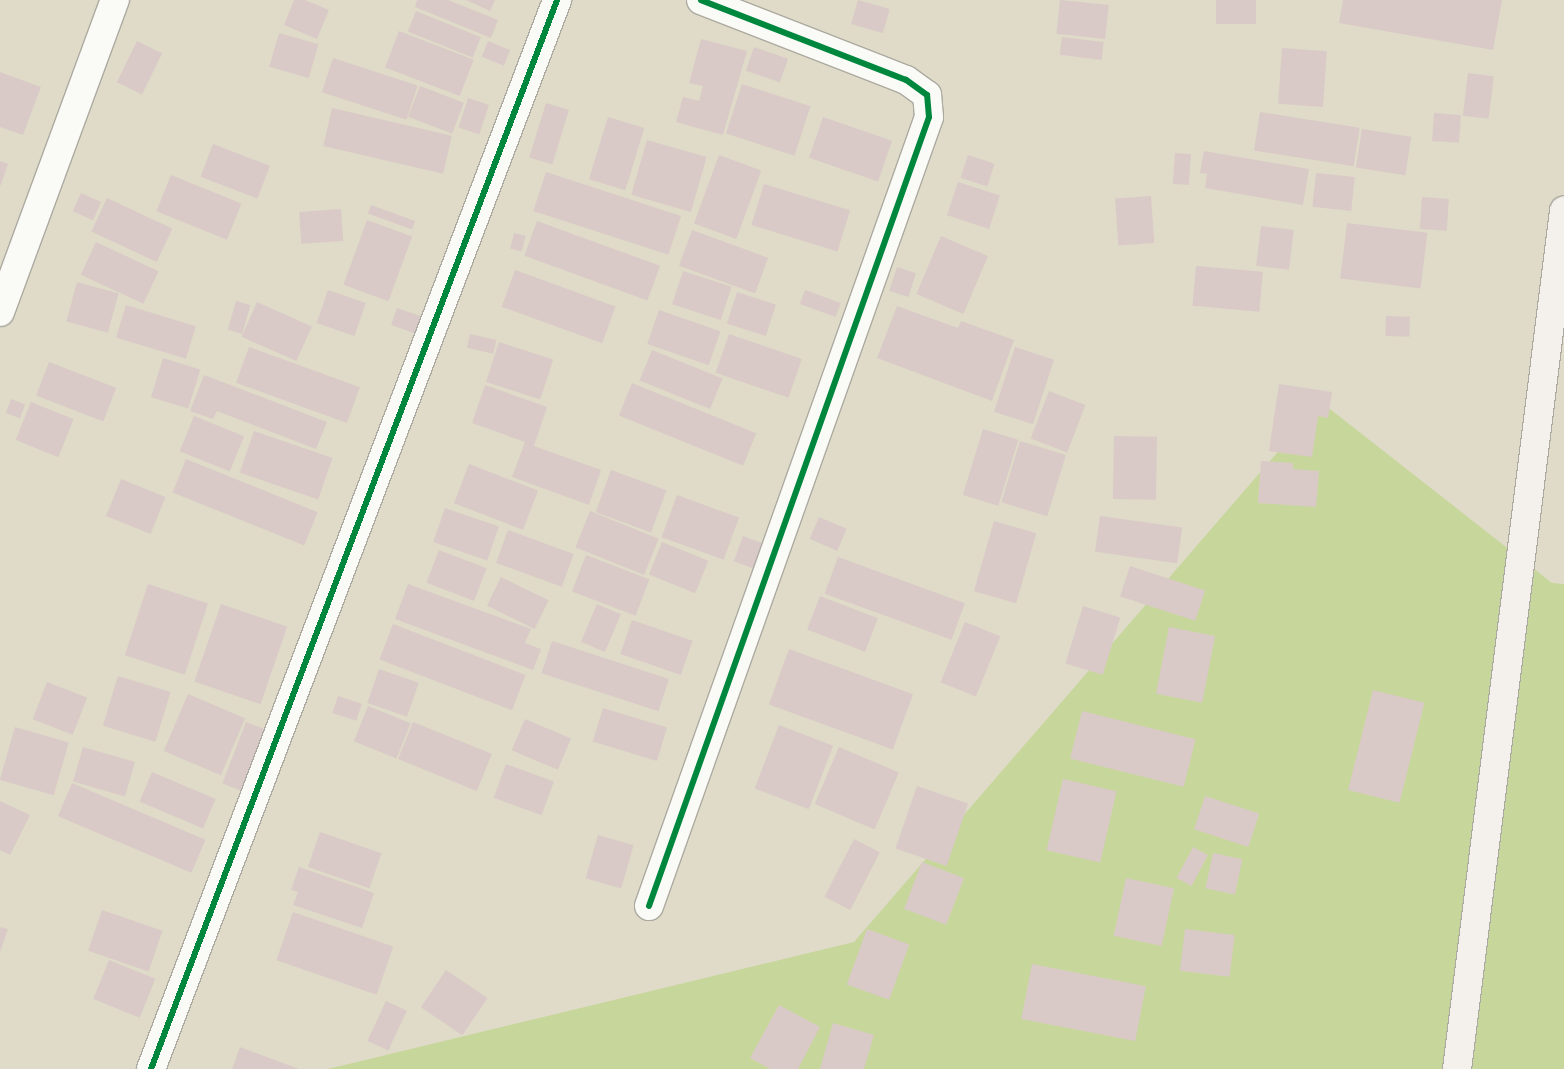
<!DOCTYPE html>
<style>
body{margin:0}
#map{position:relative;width:1564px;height:1069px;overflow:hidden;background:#dfdbc8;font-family:Caveat,sans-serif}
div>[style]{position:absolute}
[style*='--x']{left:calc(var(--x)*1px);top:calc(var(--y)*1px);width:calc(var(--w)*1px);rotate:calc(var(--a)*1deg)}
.green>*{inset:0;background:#c7d69b}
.building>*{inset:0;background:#dacac7;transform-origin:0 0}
.roads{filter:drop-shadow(1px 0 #acaaa0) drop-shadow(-1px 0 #acaaa0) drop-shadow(0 1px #acaaa0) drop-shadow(0 -1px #acaaa0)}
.street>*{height:28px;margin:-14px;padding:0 14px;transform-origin:14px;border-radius:14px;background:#fafaf7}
.secondary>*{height:28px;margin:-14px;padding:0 14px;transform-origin:14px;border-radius:14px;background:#f4f1ec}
.cycleway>*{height:6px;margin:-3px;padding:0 3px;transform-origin:3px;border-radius:3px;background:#00873e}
span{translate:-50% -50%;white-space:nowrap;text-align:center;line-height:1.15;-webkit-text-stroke:4px #fbf7ec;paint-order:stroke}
</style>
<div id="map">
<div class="green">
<div style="clip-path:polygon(1321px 402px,1552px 583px,1564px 584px,1564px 1069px,328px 1069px,854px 942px)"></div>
</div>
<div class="building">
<div style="clip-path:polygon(294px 0,305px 0,329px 10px,317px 39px,284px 25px)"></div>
<div style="clip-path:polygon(417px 0,448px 0,498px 20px,491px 38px,415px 7px)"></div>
<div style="clip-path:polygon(466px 0,495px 0,490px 11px)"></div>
<div style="left:858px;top:0;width:33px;height:25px;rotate:16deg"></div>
<div style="left:1060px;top:0;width:49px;height:34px;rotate:6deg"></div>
<div style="left:1216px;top:0;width:40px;height:24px"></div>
<div style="clip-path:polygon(1343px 0,1502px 0,1493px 50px,1339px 23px)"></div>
<div style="left:416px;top:11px;width:70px;height:22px;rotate:22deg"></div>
<div style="left:399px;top:31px;width:80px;height:39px;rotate:21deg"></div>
<div style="left:279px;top:33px;width:41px;height:35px;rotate:16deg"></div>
<div style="left:1062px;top:37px;width:42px;height:18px;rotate:7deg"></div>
<div style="clip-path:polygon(701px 39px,747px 51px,723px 135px,676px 122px,683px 97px,699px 101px,703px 86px,689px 83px)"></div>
<div style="left:137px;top:41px;width:28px;height:46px;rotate:26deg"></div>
<div style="left:488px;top:41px;width:24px;height:17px;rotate:22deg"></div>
<div style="left:754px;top:47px;width:36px;height:25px;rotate:19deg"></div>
<div style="left:1282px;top:48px;width:45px;height:56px;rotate:4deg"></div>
<div style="left:333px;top:58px;width:89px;height:36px;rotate:18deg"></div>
<div style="clip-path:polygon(0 72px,41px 87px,23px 135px,0 127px)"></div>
<div style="left:1468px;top:73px;width:26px;height:43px;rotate:7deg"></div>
<div style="left:742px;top:84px;width:72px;height:52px;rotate:18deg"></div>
<div style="left:420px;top:86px;width:47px;height:33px;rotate:21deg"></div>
<div style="left:468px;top:98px;width:22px;height:31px;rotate:18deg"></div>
<div style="left:546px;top:103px;width:24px;height:57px;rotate:17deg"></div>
<div style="left:332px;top:108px;width:123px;height:39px;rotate:13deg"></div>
<div style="left:1260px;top:112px;width:101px;height:39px;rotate:9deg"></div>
<div style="left:1434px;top:113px;width:27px;height:28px;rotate:4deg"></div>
<div style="left:608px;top:117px;width:38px;height:65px;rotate:17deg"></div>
<div style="left:823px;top:117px;width:73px;height:43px;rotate:19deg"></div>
<div style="left:1362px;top:129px;width:50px;height:39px;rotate:9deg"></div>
<div style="left:647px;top:140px;width:62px;height:57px;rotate:16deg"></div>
<div style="left:213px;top:144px;width:61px;height:35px;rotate:21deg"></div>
<div style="clip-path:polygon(1204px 151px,1309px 169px,1303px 205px,1205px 188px,1207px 174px,1200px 173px)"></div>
<div style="left:1175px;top:153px;width:16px;height:31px;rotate:4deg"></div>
<div style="left:719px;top:155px;width:45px;height:73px;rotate:20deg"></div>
<div style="left:968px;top:155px;width:28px;height:24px;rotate:18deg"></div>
<div style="clip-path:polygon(0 161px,8px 164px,0 187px)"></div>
<div style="left:546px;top:172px;width:142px;height:41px;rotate:18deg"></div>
<div style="left:1316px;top:173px;width:39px;height:34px;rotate:6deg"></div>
<div style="left:171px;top:175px;width:76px;height:39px;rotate:22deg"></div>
<div style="left:958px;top:182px;width:44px;height:35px;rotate:18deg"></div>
<div style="left:764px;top:184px;width:90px;height:43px;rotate:17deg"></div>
<div style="left:81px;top:193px;width:22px;height:20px;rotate:24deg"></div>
<div style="left:1151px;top:196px;width:47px;height:36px;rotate:86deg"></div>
<div style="left:1422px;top:197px;width:27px;height:32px;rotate:4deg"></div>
<div style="left:107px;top:198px;width:72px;height:37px;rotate:25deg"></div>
<div style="left:371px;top:205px;width:47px;height:9px;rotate:20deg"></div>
<div style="left:341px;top:209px;width:32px;height:42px;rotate:86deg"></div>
<div style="left:367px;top:220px;width:48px;height:69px;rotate:20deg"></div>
<div style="left:537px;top:221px;width:131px;height:37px;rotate:20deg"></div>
<div style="left:1347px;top:223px;width:81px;height:56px;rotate:7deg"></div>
<div style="left:1261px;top:226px;width:33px;height:40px;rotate:7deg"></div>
<div style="left:692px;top:230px;width:81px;height:38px;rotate:20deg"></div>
<div style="left:514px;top:233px;width:12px;height:16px;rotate:14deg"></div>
<div style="left:941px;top:236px;width:51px;height:63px;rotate:23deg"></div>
<div style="left:96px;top:242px;width:69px;height:36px;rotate:25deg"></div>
<div style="left:1196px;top:266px;width:67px;height:40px;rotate:5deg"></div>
<div style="left:897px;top:267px;width:20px;height:25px;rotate:18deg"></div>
<div style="left:515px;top:270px;width:107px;height:39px;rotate:20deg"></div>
<div style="left:683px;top:271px;width:51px;height:35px;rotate:18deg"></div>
<div style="left:77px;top:282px;width:43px;height:41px;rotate:15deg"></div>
<div style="left:328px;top:290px;width:40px;height:35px;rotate:19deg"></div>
<div style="left:805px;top:290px;width:38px;height:15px;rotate:20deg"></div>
<div style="left:737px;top:292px;width:41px;height:33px;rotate:18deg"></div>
<div style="left:236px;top:301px;width:15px;height:30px;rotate:16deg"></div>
<div style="left:257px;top:302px;width:60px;height:38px;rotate:24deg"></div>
<div style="left:126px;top:305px;width:73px;height:34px;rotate:17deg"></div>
<div style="clip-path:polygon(897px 306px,958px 328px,961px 321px,1014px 340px,992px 401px,877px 358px)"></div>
<div style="left:397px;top:308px;width:28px;height:18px;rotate:19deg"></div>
<div style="left:659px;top:310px;width:65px;height:36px;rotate:19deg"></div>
<div style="left:1386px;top:316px;width:24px;height:20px;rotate:2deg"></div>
<div style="left:470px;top:334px;width:27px;height:14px;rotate:13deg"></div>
<div style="left:729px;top:334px;width:77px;height:41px;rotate:19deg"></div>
<div style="left:499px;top:342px;width:57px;height:42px;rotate:18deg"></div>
<div style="left:249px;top:347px;width:118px;height:38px;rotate:20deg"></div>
<div style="left:1015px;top:347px;width:41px;height:68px;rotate:18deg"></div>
<div style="left:652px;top:350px;width:76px;height:33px;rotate:22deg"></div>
<div style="left:163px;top:358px;width:39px;height:41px;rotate:17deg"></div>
<div style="left:49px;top:362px;width:72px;height:36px;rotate:21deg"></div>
<div style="clip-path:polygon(204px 375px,327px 422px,316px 449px,217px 411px,213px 419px,190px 411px)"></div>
<div style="left:632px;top:383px;width:134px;height:35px;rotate:22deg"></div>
<div style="clip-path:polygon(1279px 384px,1332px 392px,1328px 418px,1318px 416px,1312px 457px,1269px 451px)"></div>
<div style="clip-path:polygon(485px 385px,547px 407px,534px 446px,601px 470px,589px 505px,512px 477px,525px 442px,472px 423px)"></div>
<div style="left:1049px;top:391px;width:39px;height:51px;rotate:21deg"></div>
<div style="left:11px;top:399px;width:15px;height:15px;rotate:20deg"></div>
<div style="left:31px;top:402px;width:46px;height:41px;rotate:22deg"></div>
<div style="left:194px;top:416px;width:54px;height:38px;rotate:22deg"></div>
<div style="left:983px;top:429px;width:37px;height:69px;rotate:17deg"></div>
<div style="left:254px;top:431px;width:83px;height:44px;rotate:19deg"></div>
<div style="left:1114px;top:436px;width:43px;height:63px;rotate:1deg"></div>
<div style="left:1020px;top:441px;width:48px;height:64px;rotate:17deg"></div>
<div style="left:186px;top:459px;width:142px;height:36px;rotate:22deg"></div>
<div style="clip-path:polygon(1261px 461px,1293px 463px,1293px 469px,1319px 471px,1316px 507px,1258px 503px)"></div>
<div style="left:469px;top:464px;width:74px;height:42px;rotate:21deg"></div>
<div style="left:611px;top:470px;width:59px;height:45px;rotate:20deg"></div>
<div style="left:121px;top:479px;width:48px;height:40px;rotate:22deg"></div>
<div style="left:677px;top:495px;width:66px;height:45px;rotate:20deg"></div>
<div style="left:445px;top:508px;width:57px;height:36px;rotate:19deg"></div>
<div style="left:590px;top:511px;width:74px;height:39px;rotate:22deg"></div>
<div style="left:1100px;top:516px;width:83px;height:36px;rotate:8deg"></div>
<div style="left:819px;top:517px;width:30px;height:24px;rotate:23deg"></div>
<div style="left:994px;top:521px;width:44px;height:73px;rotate:16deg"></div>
<div style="left:508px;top:530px;width:70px;height:35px;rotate:20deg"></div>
<div style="left:743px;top:536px;width:23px;height:27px;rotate:20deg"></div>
<div style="left:662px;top:542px;width:50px;height:35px;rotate:22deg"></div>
<div style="left:439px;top:550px;width:51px;height:35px;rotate:21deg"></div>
<div style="left:586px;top:555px;width:68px;height:39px;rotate:21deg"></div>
<div style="left:838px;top:557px;width:135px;height:39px;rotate:20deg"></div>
<div style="left:1130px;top:566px;width:79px;height:32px;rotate:18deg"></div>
<div style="left:501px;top:577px;width:53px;height:32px;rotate:26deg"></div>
<div style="left:148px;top:584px;width:63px;height:75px;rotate:18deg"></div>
<div style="clip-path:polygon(408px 584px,531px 629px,525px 643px,541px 649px,533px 670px,395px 619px)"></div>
<div style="left:820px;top:596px;width:62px;height:36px;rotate:21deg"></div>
<div style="left:221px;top:604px;width:70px;height:82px;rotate:19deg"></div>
<div style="left:597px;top:604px;width:26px;height:41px;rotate:23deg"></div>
<div style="left:1083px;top:606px;width:39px;height:60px;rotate:17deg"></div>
<div style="left:632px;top:620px;width:64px;height:36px;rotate:19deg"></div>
<div style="left:965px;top:622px;width:38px;height:65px;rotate:22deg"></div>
<div style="left:393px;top:624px;width:142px;height:38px;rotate:21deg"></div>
<div style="left:1169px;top:627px;width:47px;height:68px;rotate:11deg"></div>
<div style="left:552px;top:641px;width:123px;height:34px;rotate:18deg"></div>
<div style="left:789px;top:649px;width:132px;height:59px;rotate:20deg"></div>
<div style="left:379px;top:669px;width:42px;height:36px;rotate:19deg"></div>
<div style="left:118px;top:676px;width:55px;height:52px;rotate:17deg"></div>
<div style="left:47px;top:682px;width:43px;height:40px;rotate:21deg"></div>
<div style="left:1373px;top:690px;width:53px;height:103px;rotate:14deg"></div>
<div style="left:188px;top:694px;width:62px;height:62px;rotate:23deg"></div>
<div style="left:338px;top:696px;width:25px;height:18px;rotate:18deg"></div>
<div style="left:368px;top:706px;width:46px;height:38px;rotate:22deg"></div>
<div style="left:603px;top:708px;width:67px;height:35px;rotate:17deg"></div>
<div style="left:1082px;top:711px;width:117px;height:49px;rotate:14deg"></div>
<div style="left:525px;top:719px;width:50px;height:34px;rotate:23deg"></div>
<div style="left:246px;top:722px;width:25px;height:66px;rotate:21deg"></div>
<div style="left:413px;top:722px;width:85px;height:40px;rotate:22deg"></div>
<div style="left:779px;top:725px;width:58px;height:68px;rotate:21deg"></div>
<div style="left:15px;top:727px;width:56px;height:55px;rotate:16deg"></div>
<div style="left:83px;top:747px;width:54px;height:36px;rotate:16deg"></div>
<div style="left:839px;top:747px;width:65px;height:62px;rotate:23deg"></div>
<div style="left:506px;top:764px;width:51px;height:36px;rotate:20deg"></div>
<div style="left:152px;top:772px;width:69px;height:32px;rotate:23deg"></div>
<div style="left:1063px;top:779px;width:55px;height:73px;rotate:13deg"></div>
<div style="left:72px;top:783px;width:145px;height:36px;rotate:23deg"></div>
<div style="left:917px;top:786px;width:54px;height:66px;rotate:19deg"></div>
<div style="left:1205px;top:796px;width:57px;height:35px;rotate:18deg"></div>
<div style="clip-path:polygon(0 801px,30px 815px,10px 855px,0 850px)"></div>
<div style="left:320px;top:832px;width:65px;height:37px;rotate:19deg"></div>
<div style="left:598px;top:835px;width:37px;height:45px;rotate:16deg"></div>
<div style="left:854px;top:839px;width:29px;height:65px;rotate:27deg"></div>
<div style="left:1193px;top:847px;width:17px;height:35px;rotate:28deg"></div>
<div style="left:1213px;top:853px;width:30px;height:36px;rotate:12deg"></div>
<div style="left:922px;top:862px;width:45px;height:50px;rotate:21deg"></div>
<div style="clip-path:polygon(299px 867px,374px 893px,362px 928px,293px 905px,298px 892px,291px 890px)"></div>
<div style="left:1126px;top:878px;width:49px;height:59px;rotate:12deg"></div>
<div style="left:102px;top:910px;width:64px;height:43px;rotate:19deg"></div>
<div style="left:293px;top:912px;width:106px;height:51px;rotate:19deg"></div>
<div style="clip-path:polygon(0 927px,8px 929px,0 952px)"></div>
<div style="left:867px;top:929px;width:45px;height:59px;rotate:20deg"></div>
<div style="left:1185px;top:929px;width:50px;height:42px;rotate:7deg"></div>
<div style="left:109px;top:960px;width:50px;height:42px;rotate:22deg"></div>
<div style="left:1032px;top:964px;width:116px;height:56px;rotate:11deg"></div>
<div style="left:446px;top:970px;width:50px;height:45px;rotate:34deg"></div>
<div style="left:386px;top:1001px;width:23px;height:44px;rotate:25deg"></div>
<div style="clip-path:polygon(779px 1005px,820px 1027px,798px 1069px,770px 1069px,750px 1058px)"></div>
<div style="clip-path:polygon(833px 1023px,874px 1035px,864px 1069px,820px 1069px)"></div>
<div style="clip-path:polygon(240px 1047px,299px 1069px,232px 1069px)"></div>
</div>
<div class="roads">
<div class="street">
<div style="--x:0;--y:312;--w:333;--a:-69.8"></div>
<div style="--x:649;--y:906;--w:837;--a:-70.46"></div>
<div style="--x:929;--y:117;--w:22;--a:-95"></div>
<div style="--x:927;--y:95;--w:26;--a:-144"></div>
<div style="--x:906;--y:80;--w:220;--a:-158.7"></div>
<div style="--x:151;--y:1069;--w:1144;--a:-69.2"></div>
</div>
<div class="secondary">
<div style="--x:1457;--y:1069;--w:865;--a:-82.89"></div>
</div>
</div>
<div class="cycleway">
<div style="--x:649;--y:906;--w:837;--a:-70.46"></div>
<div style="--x:929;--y:117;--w:22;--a:-95"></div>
<div style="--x:927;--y:95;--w:26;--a:-144"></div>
<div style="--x:906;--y:80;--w:220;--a:-158.7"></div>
<div style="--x:151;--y:1069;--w:1144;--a:-69.2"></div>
</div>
</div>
